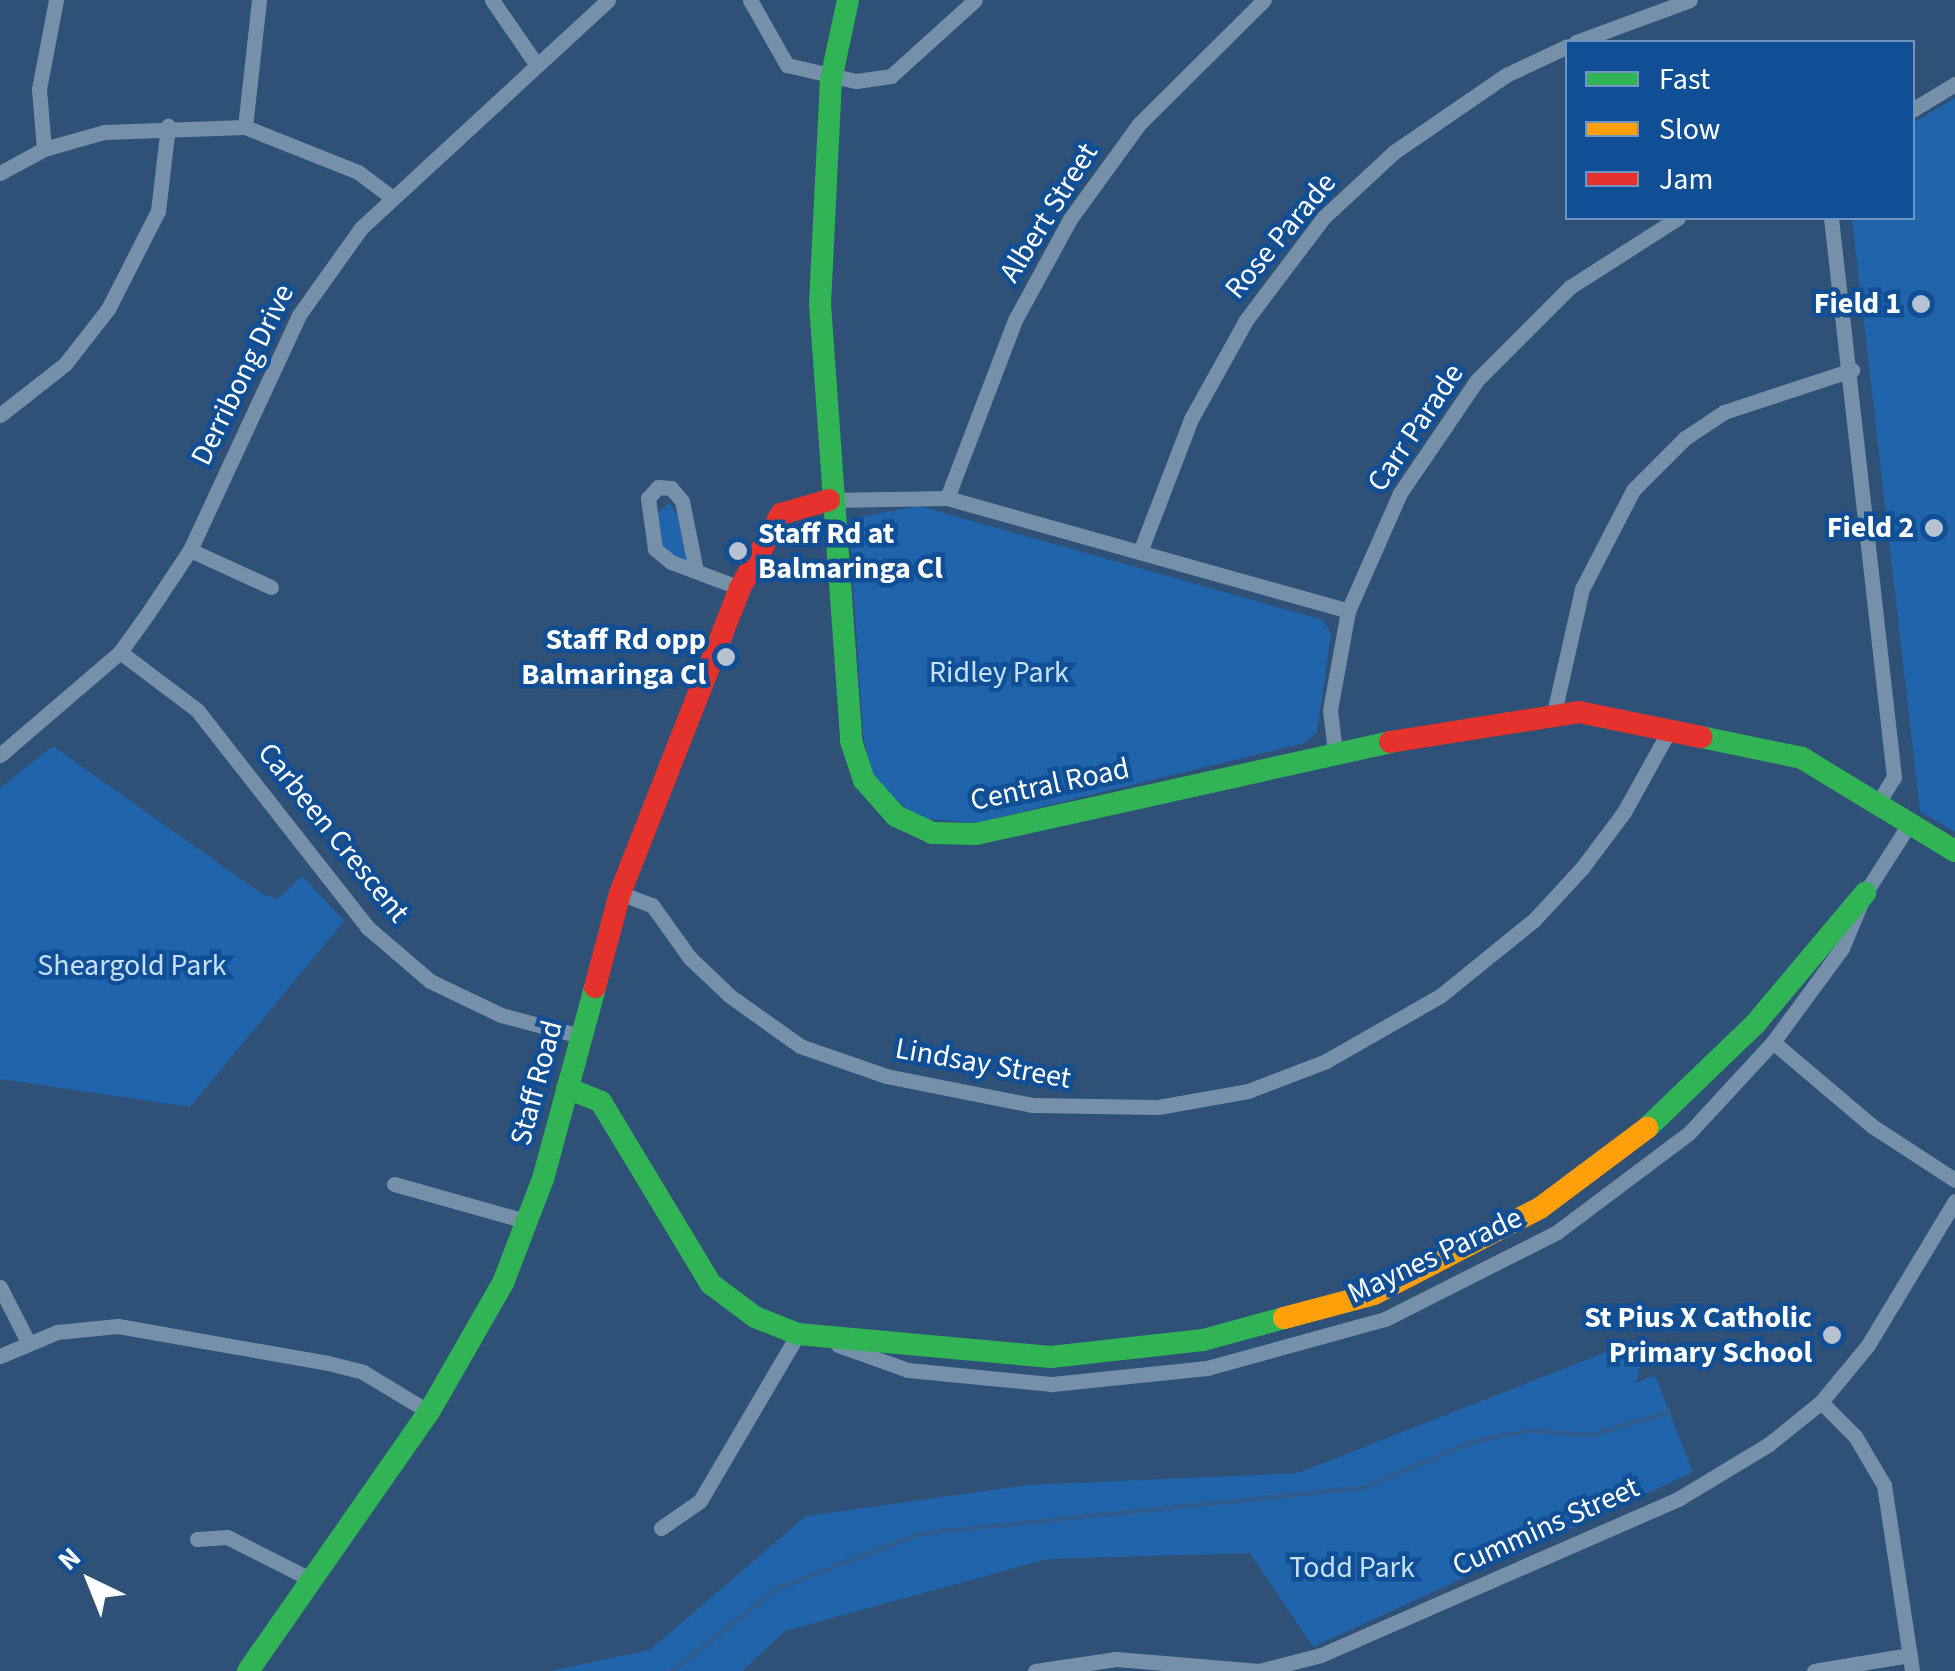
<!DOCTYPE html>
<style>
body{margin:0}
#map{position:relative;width:1955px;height:1671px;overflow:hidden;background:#2f5177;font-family:"Source Sans 3",sans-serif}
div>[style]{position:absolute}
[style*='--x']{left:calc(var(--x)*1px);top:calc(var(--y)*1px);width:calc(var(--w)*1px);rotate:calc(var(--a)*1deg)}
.green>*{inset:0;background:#2064ab}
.stream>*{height:5px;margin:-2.5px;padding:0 2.5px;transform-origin:2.5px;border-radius:2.5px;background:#305d90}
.street>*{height:15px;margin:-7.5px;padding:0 7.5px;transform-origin:7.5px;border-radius:7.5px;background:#7790a9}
.fast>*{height:22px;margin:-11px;padding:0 11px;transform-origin:11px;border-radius:11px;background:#30b455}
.slow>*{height:22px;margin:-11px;padding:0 11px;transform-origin:11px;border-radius:11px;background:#ff9f0a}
.jam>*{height:22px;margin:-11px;padding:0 11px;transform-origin:11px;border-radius:11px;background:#e5322d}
.dots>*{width:28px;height:28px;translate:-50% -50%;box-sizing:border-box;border:5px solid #104f96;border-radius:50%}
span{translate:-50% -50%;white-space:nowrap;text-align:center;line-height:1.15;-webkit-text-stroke:9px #104f96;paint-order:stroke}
.street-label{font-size:30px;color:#fff}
.poi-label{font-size:30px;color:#fff;font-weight:700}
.right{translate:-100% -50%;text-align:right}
.left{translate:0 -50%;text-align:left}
.park-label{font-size:30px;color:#c6e1fe}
.legend{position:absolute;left:1565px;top:40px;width:350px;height:180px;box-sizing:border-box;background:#104f96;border:2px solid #7095c0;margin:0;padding:12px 18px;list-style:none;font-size:30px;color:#fff}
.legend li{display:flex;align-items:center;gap:20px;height:50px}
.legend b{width:50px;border:2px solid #7095c0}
.north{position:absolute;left:40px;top:1531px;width:100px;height:100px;-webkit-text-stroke:8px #104f96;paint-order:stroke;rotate:317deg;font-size:28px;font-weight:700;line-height:40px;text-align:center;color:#fff}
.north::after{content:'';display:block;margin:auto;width:35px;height:45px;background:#fff;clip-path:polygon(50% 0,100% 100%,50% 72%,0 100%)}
</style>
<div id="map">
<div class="green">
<div style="clip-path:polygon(1955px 98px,1955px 832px,1920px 811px,1852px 218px,1912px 218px,1913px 123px)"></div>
<div style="clip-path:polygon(670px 503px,678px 518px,687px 561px,670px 555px,656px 537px,655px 514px)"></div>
<div style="clip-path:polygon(919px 506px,1323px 620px,1331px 633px,1317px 732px,1304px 743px,976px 823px,918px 818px,873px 779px,863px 735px,849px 519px)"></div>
<div style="clip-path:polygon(53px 746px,262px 894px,278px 899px,302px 876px,344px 921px,190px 1107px,0 1079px,0 788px)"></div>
<div style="clip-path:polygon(1647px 1336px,1636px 1383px,1655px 1375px,1693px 1472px,1313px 1647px,1250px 1553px,1047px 1559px,785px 1631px,742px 1671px,550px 1671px,650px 1650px,806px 1516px,1028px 1485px,1298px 1473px)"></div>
</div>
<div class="stream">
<div style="--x:671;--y:1671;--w:135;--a:-38.1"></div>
<div style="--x:777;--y:1588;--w:153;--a:-21"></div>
<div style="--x:920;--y:1533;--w:446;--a:-5.9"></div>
<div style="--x:1364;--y:1487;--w:118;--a:-22.9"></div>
<div style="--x:1473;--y:1441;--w:58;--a:-10.9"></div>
<div style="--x:1530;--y:1430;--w:58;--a:4.9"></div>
<div style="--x:1588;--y:1435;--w:84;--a:-15.9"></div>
</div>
<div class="street">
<div style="--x:492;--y:0;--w:78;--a:55.5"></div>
<div style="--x:750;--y:0;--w:75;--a:60.4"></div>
<div style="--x:787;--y:65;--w:71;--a:13.1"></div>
<div style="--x:856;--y:81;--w:35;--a:-8"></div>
<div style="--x:891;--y:76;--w:113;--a:-42.1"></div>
<div style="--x:1576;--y:42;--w:121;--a:-20.2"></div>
<div style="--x:1912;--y:110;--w:50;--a:-31.2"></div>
<div style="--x:245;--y:127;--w:128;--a:-83.7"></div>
<div style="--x:44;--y:149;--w:60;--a:-94.8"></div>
<div style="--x:39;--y:89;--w:91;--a:-79.2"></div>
<div style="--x:0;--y:173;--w:50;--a:-28.6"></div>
<div style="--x:44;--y:149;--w:62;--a:-15.8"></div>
<div style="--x:104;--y:132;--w:141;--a:-2"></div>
<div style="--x:245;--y:127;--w:122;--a:21.7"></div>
<div style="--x:358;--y:172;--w:40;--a:37"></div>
<div style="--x:1831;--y:218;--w:563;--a:83.57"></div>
<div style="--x:1894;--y:777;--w:32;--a:122"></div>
<div style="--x:0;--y:415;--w:83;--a:-38.1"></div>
<div style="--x:65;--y:364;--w:70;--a:-52"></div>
<div style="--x:108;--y:309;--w:110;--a:-63"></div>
<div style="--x:158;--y:211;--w:86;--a:-83.3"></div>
<div style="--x:947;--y:498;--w:191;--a:-69.1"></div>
<div style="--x:1015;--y:320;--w:115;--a:-61.4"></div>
<div style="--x:1070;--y:219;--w:117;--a:-54"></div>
<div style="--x:1139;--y:124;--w:176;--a:-44.8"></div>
<div style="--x:829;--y:500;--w:118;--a:-1"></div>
<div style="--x:947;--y:498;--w:417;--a:15.7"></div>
<div style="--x:190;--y:550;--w:89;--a:24.6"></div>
<div style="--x:1140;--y:552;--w:142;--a:-69"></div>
<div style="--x:1191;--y:419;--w:113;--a:-60.9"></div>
<div style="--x:1246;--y:320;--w:129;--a:-52.9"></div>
<div style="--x:1324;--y:217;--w:96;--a:-42.9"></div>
<div style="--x:1394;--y:152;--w:136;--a:-34.5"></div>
<div style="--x:1506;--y:75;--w:68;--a:-25.1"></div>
<div style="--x:696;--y:571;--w:71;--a:-101.3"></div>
<div style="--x:682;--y:501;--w:17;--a:-130"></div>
<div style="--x:671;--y:488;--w:13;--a:-176"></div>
<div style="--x:658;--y:487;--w:15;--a:132"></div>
<div style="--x:648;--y:498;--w:51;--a:82.2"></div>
<div style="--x:655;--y:549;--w:21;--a:39"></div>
<div style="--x:671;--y:562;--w:74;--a:20.6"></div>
<div style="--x:120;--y:652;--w:96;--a:37"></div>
<div style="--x:197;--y:710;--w:276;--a:51.9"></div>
<div style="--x:367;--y:927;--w:83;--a:40.6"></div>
<div style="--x:430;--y:981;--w:79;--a:25.6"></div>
<div style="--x:501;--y:1015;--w:82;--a:14.9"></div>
<div style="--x:1554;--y:713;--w:127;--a:-77.3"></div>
<div style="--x:1582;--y:589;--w:111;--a:-62.7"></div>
<div style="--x:1633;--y:490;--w:74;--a:-45"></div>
<div style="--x:1685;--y:438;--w:47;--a:-33.7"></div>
<div style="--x:1724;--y:412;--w:135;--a:-18.2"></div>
<div style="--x:1335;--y:751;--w:41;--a:-97"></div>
<div style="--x:1330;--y:710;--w:101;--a:-79.7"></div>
<div style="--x:1348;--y:611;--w:129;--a:-66.2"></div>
<div style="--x:1400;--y:493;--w:137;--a:-55.7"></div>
<div style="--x:1477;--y:380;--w:132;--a:-45"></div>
<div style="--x:1570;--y:287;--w:128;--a:-32.6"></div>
<div style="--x:0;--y:755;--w:158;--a:-40.6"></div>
<div style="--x:120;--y:652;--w:48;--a:-54.3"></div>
<div style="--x:148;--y:613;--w:76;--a:-56.3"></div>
<div style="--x:190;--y:550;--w:259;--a:-65.1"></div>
<div style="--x:299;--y:315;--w:107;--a:-54.5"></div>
<div style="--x:361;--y:228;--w:336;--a:-42.7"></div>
<div style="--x:620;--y:893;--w:34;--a:21"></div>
<div style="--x:652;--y:905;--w:65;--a:54.4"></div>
<div style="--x:690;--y:958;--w:55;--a:43.5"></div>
<div style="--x:730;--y:996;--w:86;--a:35.5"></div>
<div style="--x:800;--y:1046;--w:91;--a:19.2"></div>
<div style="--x:886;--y:1076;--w:149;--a:11.2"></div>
<div style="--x:1032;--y:1105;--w:126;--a:0.9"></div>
<div style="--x:1158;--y:1107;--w:91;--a:-10.1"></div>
<div style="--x:1248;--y:1091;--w:84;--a:-21"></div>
<div style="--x:1326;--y:1061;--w:131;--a:-29.7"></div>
<div style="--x:1440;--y:996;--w:121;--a:-39"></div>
<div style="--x:1534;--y:920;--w:71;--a:-47.3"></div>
<div style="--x:1582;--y:868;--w:70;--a:-53.1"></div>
<div style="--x:1624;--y:812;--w:95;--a:-61"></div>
<div style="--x:1773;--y:1042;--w:130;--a:40.3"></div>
<div style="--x:1872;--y:1126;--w:99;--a:33"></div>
<div style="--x:394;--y:1184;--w:140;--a:15.7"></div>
<div style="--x:0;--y:1287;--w:59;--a:63"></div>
<div style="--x:838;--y:1345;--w:74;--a:19.7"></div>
<div style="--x:908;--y:1370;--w:145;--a:5.6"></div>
<div style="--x:1052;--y:1384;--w:156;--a:-5.9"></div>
<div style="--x:1207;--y:1368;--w:185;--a:-15.4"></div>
<div style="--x:1385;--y:1319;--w:193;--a:-26.8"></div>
<div style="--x:1557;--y:1232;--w:165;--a:-36.9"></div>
<div style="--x:1689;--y:1133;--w:124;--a:-47.3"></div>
<div style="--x:1773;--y:1042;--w:117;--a:-53.7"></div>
<div style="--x:1842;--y:948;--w:60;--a:-67.3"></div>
<div style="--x:1865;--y:893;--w:83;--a:-57.3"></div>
<div style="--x:0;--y:1356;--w:62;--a:-22.8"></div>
<div style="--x:57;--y:1332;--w:61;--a:-5.6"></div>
<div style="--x:118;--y:1326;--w:213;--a:10"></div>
<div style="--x:328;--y:1363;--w:36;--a:14"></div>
<div style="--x:363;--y:1372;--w:77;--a:31.2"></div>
<div style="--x:1821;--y:1402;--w:48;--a:45"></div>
<div style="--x:1855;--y:1436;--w:57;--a:59.4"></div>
<div style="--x:1884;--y:1485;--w:188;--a:81.4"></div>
<div style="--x:661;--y:1528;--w:47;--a:-34.7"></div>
<div style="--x:700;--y:1501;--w:194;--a:-59.6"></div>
<div style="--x:197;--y:1539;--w:30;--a:-4"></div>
<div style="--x:227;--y:1537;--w:95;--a:26.8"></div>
<div style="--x:1035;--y:1671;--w:82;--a:-8.4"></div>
<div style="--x:1116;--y:1659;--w:144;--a:4.8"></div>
<div style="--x:1259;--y:1671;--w:64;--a:-14.5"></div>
<div style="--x:1321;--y:1655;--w:390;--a:-23.6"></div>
<div style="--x:1678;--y:1499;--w:106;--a:-31.1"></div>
<div style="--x:1769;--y:1444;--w:67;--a:-38.9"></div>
<div style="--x:1821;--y:1402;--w:74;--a:-50.5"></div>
<div style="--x:1868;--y:1345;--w:168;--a:-58.9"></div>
<div style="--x:1814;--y:1671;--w:97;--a:-9.5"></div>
</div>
<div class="fast">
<div style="--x:848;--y:0;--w:81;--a:102.1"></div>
<div style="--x:831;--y:79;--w:225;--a:92.8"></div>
<div style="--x:820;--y:304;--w:438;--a:85.9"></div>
<div style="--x:851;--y:741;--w:41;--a:71.6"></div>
<div style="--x:864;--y:780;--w:48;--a:48.4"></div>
<div style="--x:896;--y:816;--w:40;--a:25"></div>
<div style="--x:932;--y:833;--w:44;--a:1.3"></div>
<div style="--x:976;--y:834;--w:424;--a:-12.5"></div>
<div style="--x:1701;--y:737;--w:103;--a:11.7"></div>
<div style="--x:1802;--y:758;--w:179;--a:31.3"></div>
<div style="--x:567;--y:1088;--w:37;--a:22"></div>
<div style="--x:601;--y:1102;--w:213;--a:58.9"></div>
<div style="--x:711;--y:1284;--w:55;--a:36.9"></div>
<div style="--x:755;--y:1317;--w:46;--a:21.6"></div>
<div style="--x:798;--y:1334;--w:254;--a:5.2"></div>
<div style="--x:1051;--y:1357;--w:153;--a:-6.4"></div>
<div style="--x:1203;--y:1340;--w:84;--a:-15.2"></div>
<div style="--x:1647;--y:1128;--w:151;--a:-43.9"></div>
<div style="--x:1756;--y:1023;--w:170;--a:-50"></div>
<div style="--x:248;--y:1671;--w:316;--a:-55.1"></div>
<div style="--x:429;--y:1412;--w:149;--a:-60.2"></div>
<div style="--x:503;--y:1283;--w:111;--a:-69"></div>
<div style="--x:543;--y:1179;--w:199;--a:-74.8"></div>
</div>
<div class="slow">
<div style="--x:1284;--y:1318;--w:93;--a:-14.9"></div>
<div style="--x:1374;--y:1294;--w:187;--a:-27.4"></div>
<div style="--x:1540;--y:1208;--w:134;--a:-36.8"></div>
</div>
<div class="jam">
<div style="--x:1390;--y:742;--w:191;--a:-9"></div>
<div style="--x:1579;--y:712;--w:125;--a:11.6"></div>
<div style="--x:595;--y:987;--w:97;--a:-75.1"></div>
<div style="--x:620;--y:893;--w:328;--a:-68.5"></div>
<div style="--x:740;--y:588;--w:85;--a:-61"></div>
<div style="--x:781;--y:514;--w:50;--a:-16.3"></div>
</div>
<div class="dots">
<div style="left:1921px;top:304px;background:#b6c2cf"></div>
<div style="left:1934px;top:528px;background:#b6c2cf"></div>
<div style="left:738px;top:551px;background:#b6c2cf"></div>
<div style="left:726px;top:657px;background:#b6c2cf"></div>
<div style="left:1832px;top:1335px;background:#b6c2cf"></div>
</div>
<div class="street-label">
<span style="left:1049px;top:213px;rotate:-58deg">Albert Street</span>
<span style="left:1281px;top:236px;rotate:-50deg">Rose Parade</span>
<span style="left:243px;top:375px;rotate:-64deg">Derribong Drive</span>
<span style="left:1416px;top:428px;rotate:-56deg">Carr Parade</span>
<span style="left:1050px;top:785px;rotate:-12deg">Central Road</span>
<span style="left:333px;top:833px;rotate:51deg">Carbeen Crescent</span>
<span style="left:983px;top:1064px;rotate:10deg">Lindsay Street</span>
<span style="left:537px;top:1083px;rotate:-75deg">Staff Road</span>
<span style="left:1435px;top:1256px;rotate:-25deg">Maynes Parade</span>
<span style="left:1546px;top:1527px;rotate:-24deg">Cummins Street</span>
</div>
<div class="poi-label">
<span class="right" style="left:1901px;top:304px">Field 1</span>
<span class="right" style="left:1914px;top:528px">Field 2</span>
<span class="left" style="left:758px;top:551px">Staff Rd at<br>Balmaringa Cl</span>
<span class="right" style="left:706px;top:657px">Staff Rd opp<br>Balmaringa Cl</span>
<span class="right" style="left:1812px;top:1335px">St Pius X Catholic<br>Primary School</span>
</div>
<div class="park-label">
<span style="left:999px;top:673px">Ridley Park</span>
<span style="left:132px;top:966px">Sheargold Park</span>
<span style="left:1352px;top:1568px">Todd Park</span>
</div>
<ul class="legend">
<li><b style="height:12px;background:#30b455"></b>Fast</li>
<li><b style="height:12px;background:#ff9f0a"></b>Slow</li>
<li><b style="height:12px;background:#e5322d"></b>Jam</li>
</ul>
<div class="north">N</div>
</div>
